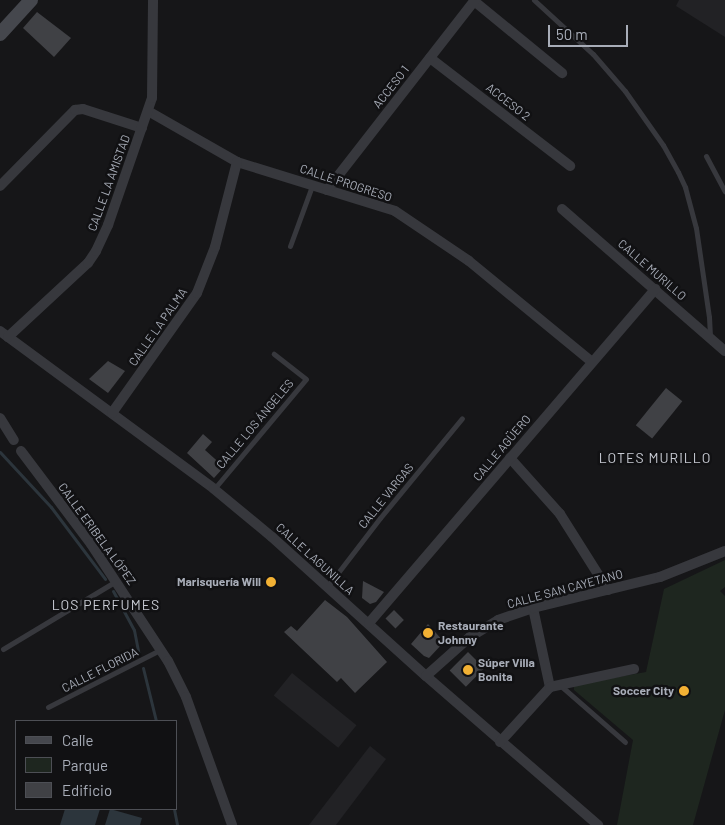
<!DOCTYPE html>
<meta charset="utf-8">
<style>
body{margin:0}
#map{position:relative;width:725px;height:825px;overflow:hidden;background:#161618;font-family:Barlow,sans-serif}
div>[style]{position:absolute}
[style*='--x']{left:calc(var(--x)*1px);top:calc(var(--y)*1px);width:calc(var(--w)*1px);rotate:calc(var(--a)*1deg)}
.built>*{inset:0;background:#222225;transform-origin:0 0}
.green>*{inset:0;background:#1e261f}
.water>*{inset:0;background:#2c353c}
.stream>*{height:3px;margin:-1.5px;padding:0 1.5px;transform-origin:1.5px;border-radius:1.5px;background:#2c353c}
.building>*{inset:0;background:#404145;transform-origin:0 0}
.service>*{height:5px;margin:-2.5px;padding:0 2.5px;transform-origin:2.5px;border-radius:2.5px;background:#37383d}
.minor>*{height:10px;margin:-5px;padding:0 5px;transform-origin:5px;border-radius:5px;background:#37383d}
.secondary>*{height:14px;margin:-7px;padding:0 7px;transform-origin:7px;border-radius:7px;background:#45474d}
.dots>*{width:14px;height:14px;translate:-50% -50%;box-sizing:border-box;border:2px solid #111113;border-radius:50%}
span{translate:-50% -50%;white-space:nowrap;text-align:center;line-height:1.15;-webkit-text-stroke:5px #111113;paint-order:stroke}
.street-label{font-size:12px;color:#a8adb8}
.poi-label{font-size:12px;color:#a8adb8;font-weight:700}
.right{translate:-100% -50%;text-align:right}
.left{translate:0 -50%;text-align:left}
.neighbourhood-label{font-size:14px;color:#c9ccd4;letter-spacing:1px}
.legend{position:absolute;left:15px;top:720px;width:162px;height:90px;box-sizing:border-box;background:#111113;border:1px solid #4d4f55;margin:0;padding:6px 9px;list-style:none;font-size:15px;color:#a8adb8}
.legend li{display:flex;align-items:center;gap:10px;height:25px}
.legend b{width:25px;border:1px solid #4d4f55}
.scale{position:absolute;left:548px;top:25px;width:80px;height:22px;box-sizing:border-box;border:2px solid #a8adb8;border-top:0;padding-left:6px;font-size:15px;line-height:18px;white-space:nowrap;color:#a8adb8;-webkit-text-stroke:4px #111113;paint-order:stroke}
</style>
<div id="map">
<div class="built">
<div style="clip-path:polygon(679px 0,725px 0,725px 37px,676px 6px)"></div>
<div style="left:292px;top:673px;width:83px;height:29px;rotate:39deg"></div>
<div style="clip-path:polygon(370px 746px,386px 759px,336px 825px,309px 825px)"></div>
</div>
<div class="green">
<div style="clip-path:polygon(725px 560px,725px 587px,720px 591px,725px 596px,725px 710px,693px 825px,617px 825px,633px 740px,574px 690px,574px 685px,646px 672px,664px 589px)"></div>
</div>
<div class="water">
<div style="clip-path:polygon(65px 809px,100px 809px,95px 825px,60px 825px)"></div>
<div style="clip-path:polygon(110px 809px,142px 818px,140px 825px,105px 825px)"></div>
</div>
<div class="stream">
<div style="--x:0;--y:452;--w:75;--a:47.2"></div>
<div style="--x:51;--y:507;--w:90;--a:53.1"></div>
<div style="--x:113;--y:591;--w:44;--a:61.7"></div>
<div style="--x:134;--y:630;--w:25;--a:79"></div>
<div style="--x:143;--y:668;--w:55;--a:76.2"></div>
<div style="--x:174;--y:809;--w:16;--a:79"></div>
</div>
<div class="building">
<div style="clip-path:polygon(37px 12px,71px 38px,54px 57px,23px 28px)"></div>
<div style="clip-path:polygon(108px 361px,125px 371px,108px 393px,89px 379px)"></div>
<div style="left:666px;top:388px;width:21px;height:48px;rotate:39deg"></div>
<div style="clip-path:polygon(203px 434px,212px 442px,205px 450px,224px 467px,214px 478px,187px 453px)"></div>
<div style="clip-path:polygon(363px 581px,384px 592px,376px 602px,370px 604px,362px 598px)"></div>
<div style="clip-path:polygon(325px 600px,347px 617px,387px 662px,355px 693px,341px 678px,337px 682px,284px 632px,291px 626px,297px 631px)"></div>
<div style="left:394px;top:610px;width:14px;height:12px;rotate:45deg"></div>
<div style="clip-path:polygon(428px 624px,444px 642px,429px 658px,424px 656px,411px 644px)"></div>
<div style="left:468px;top:652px;width:23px;height:26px;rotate:45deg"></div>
</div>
<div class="service">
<div style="--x:534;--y:0;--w:80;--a:42.5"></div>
<div style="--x:593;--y:54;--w:49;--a:49.1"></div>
<div style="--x:625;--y:91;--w:66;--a:54.9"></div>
<div style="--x:663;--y:145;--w:31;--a:61"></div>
<div style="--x:678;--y:172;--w:17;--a:65"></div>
<div style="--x:685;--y:187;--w:42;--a:75"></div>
<div style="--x:696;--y:228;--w:90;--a:81.7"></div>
<div style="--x:709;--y:317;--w:20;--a:87"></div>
<div style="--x:706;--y:156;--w:40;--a:62"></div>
<div style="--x:290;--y:246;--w:64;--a:-69.9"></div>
<div style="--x:214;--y:489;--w:143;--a:-50.1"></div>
<div style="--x:306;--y:379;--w:41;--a:-142"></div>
<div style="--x:327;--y:587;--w:87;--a:-52.5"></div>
<div style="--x:380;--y:518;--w:129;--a:-50.6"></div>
<div style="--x:3;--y:649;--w:132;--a:-31"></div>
<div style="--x:561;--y:686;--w:85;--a:41.2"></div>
<div style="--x:48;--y:707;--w:126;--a:-27"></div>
</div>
<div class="minor">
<div style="--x:474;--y:1;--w:114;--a:39.3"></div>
<div style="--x:430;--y:58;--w:177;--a:37.6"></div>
<div style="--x:148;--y:111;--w:103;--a:29.8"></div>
<div style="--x:237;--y:162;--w:165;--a:17.2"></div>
<div style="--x:395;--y:211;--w:89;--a:34"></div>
<div style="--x:469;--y:261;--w:159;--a:39.4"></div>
<div style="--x:0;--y:186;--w:107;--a:-45.4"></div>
<div style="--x:75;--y:110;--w:8;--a:-7"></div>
<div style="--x:83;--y:109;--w:62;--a:17.9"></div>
<div style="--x:327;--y:190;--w:241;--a:-52.1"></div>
<div style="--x:562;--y:209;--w:216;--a:41.1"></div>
<div style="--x:0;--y:331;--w:266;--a:36.4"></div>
<div style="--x:214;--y:489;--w:75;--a:39.6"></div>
<div style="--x:272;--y:537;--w:207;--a:42.1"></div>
<div style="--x:426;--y:676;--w:228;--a:40.9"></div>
<div style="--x:8;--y:337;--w:109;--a:-42.8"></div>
<div style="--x:88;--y:263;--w:14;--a:-56"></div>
<div style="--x:96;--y:251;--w:29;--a:-65"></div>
<div style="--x:108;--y:225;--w:134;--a:-70.9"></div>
<div style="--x:152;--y:98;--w:98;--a:-89.4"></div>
<div style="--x:112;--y:413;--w:147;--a:-54.7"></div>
<div style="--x:197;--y:293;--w:49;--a:-68.6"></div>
<div style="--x:215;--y:247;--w:88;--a:-75.5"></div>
<div style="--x:0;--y:418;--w:26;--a:58"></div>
<div style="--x:21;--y:451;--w:116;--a:53"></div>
<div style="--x:91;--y:544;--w:140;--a:56.7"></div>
<div style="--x:168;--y:661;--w:40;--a:63.4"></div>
<div style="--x:186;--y:697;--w:136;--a:70.2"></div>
<div style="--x:510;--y:458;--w:75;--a:48.2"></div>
<div style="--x:560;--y:514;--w:90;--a:57.7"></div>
<div style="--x:533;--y:608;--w:81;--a:77.9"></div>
<div style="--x:369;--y:623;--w:440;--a:-49.4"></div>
<div style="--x:426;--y:676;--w:59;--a:-41.6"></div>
<div style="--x:470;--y:637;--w:33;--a:-31"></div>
<div style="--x:498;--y:620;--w:37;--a:-19"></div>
<div style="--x:533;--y:608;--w:131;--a:-13.7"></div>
<div style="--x:660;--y:577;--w:70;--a:-21.8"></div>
<div style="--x:500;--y:742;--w:74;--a:-47.7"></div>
<div style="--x:550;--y:687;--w:86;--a:-12.1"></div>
</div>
<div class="secondary">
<div style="--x:0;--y:34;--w:46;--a:-47.6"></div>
</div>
<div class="dots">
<div style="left:271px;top:582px;background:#f2b134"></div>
<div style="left:428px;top:633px;background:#f2b134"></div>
<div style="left:468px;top:670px;background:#f2b134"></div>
<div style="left:684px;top:691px;background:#f2b134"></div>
</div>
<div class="street-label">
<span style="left:391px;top:87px;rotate:-52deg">ACCESO 1</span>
<span style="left:508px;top:102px;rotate:38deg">ACCESO 2</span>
<span style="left:109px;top:183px;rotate:-70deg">CALLE LA AMISTAD</span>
<span style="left:346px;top:183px;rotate:18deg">CALLE PROGRESO</span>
<span style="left:652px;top:270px;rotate:41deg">CALLE MURILLO</span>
<span style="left:158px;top:327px;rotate:-55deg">CALLE LA PALMA</span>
<span style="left:255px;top:424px;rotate:-50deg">CALLE LOS ÁNGELES</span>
<span style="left:502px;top:448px;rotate:-50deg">CALLE AGÜERO</span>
<span style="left:386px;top:496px;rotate:-51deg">CALLE VARGAS</span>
<span style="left:97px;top:534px;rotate:54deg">CALLE ERIBELA LÓPEZ</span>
<span style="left:315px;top:559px;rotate:42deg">CALLE LAGUNILLA</span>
<span style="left:565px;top:589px;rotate:-15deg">CALLE SAN CAYETANO</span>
<span style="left:100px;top:670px;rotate:-27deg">CALLE FLORIDA</span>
</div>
<div class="poi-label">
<span class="right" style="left:261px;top:582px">Marisquería Will</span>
<span class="left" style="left:438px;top:633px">Restaurante<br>Johnny</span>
<span class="left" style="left:478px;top:670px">Súper Villa<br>Bonita</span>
<span class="right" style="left:674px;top:691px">Soccer City</span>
</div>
<div class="neighbourhood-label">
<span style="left:655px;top:458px">LOTES MURILLO</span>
<span style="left:106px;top:605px">LOS PERFUMES</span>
</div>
<ul class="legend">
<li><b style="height:6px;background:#45474d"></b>Calle</li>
<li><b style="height:14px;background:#1e261f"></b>Parque</li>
<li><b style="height:14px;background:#404145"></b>Edificio</li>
</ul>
<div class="scale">50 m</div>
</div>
